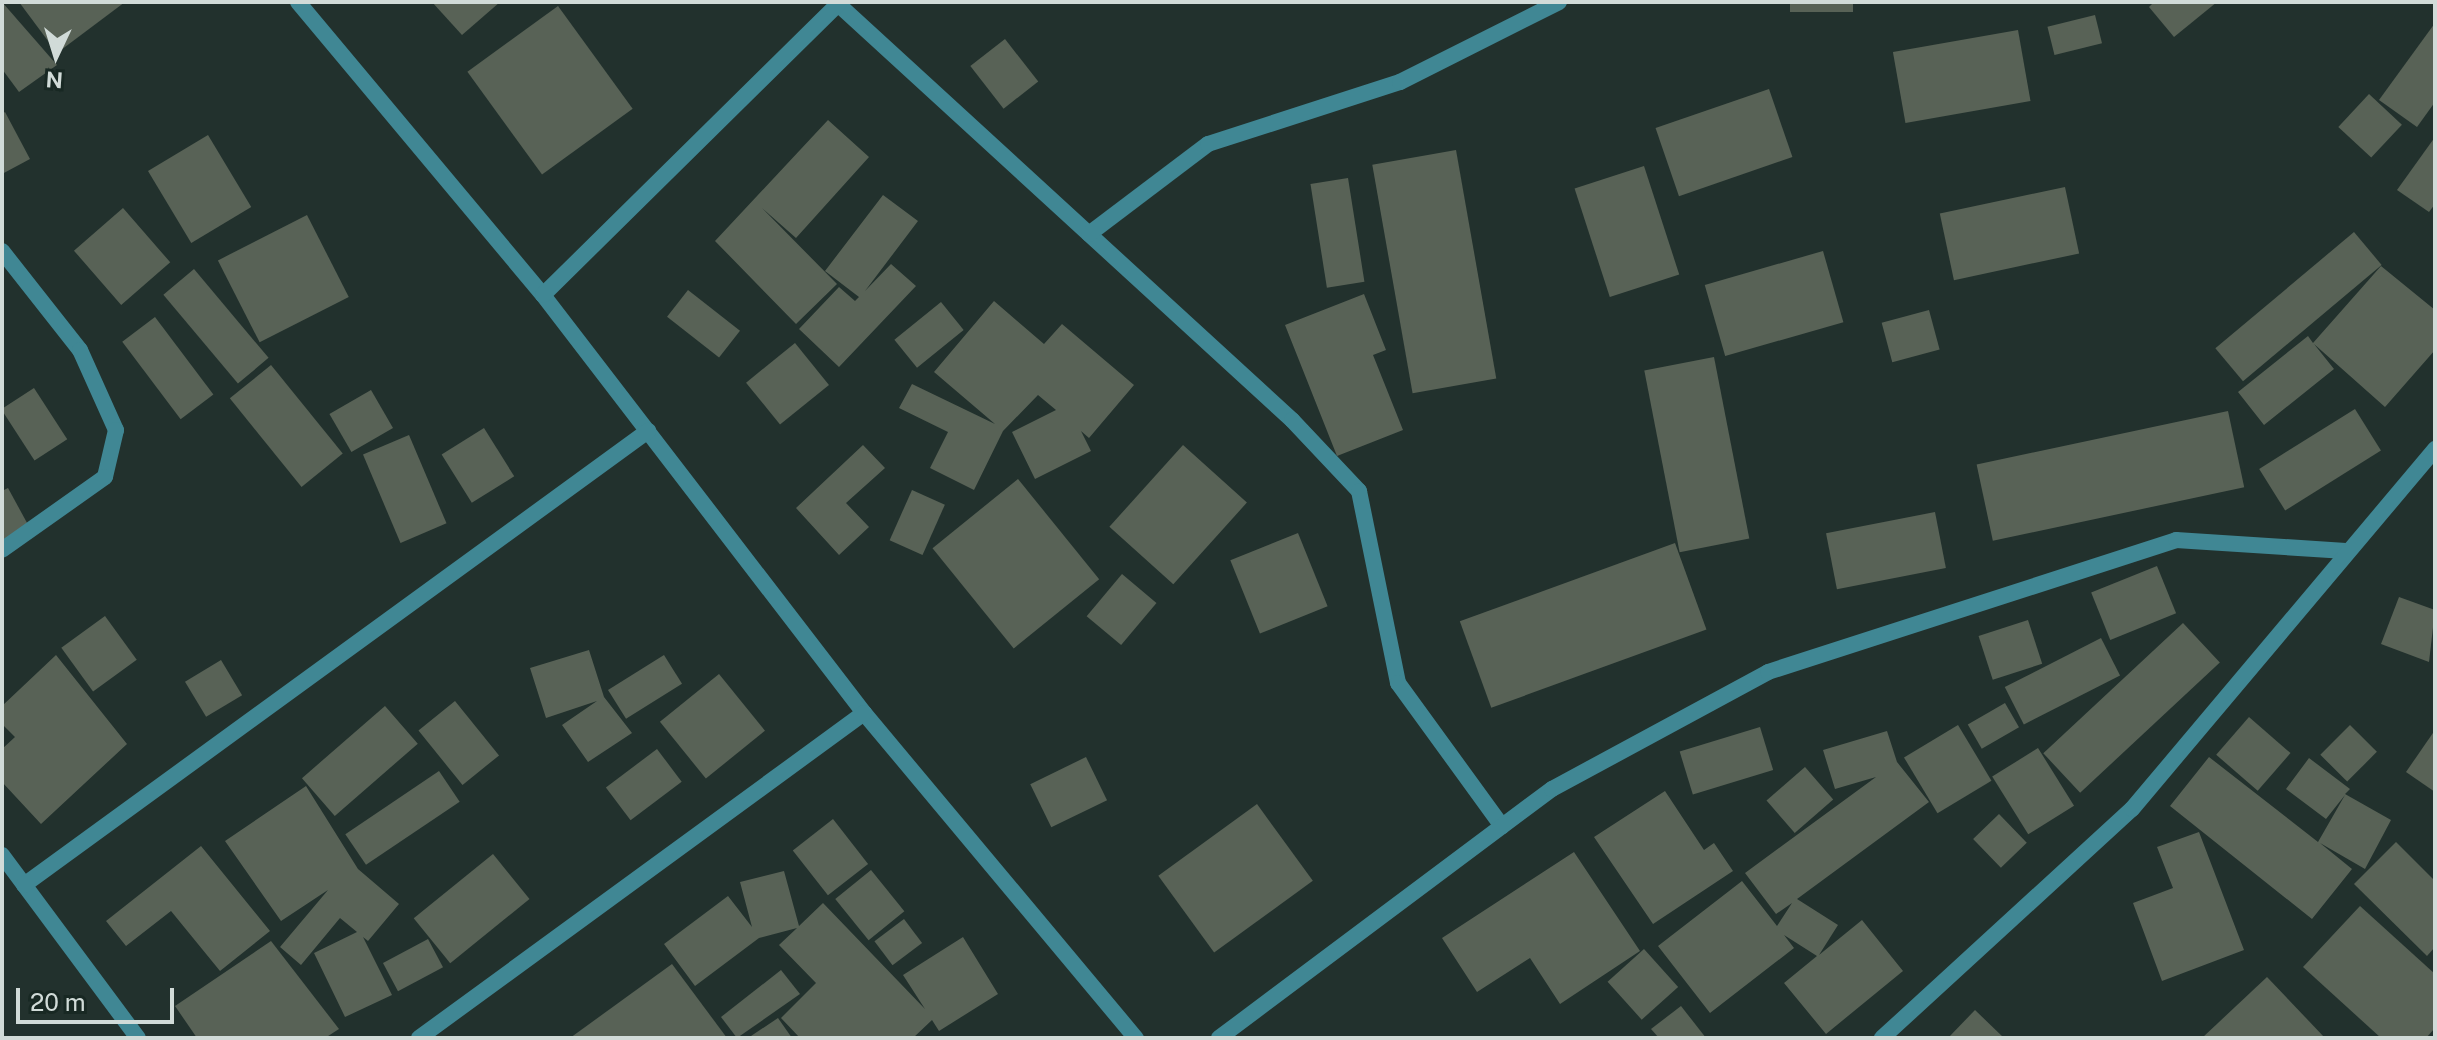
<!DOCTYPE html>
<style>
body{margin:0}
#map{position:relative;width:2437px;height:1040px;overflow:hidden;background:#22312d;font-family:"Public Sans",sans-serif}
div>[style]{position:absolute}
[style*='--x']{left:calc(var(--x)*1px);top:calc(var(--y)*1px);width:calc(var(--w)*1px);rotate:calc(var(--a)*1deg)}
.building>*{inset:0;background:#586256;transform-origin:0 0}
.street>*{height:16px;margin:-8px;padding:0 8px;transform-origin:8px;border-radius:8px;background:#408794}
span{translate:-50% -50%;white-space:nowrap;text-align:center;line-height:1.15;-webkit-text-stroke:6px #182823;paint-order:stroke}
.frame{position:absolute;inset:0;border:4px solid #d1dbd8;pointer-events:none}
.north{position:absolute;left:16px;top:16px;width:80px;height:80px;-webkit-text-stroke:6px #182823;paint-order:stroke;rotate:184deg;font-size:22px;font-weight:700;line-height:32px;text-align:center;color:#d1dbd8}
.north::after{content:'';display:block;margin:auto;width:28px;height:36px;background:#d1dbd8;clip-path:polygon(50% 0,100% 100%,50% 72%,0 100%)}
.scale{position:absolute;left:16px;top:988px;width:158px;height:36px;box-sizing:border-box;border:4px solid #d1dbd8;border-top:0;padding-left:10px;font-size:24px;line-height:28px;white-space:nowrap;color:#d1dbd8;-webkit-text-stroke:6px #182823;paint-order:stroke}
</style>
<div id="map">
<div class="building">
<div style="clip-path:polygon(2px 2px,57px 65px,19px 92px,2px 69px)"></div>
<div style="clip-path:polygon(19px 2px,125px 2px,57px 53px)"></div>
<div style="clip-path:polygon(432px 2px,500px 2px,462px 35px)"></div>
<div style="left:1790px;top:2px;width:63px;height:10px"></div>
<div style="clip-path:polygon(2154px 2px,2217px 2px,2174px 37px,2149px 7px)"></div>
<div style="left:558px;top:6px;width:127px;height:112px;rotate:54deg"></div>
<div style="left:2095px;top:15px;width:29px;height:49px;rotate:76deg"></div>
<div style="clip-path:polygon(2435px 23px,2435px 102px,2417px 127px,2379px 100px)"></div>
<div style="left:2018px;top:30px;width:72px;height:127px;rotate:80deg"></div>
<div style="left:1005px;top:39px;width:54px;height:44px;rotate:52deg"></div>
<div style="left:1769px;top:89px;width:72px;height:120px;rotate:71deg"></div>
<div style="left:2369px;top:94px;width:45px;height:45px;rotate:43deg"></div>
<div style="clip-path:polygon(5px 112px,30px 159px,2px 174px,2px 114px)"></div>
<div style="clip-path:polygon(828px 120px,869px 157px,796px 238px,762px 208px,837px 284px,796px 324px,715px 241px)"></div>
<div style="left:208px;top:135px;width:84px;height:70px;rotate:59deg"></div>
<div style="clip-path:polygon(2435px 137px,2435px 204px,2429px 212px,2397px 190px)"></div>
<div style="left:1456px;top:150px;width:232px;height:85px;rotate:80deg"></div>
<div style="left:1644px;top:166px;width:114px;height:73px;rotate:72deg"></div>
<div style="left:1348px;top:178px;width:105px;height:38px;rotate:81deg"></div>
<div style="left:2065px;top:187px;width:68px;height:128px;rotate:78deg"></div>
<div style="clip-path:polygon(883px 195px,918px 221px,865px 291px,891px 264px,916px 286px,839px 367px,799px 329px,839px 287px,855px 301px,859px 297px,825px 271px)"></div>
<div style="left:123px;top:208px;width:72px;height:65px;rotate:49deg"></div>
<div style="left:307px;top:215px;width:92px;height:100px;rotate:63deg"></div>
<div style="left:2354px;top:232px;width:43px;height:181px;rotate:50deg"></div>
<div style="left:1823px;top:251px;width:74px;height:123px;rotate:74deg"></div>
<div style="clip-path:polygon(2381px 266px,2435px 310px,2435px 350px,2385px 407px,2314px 344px,2334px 369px,2264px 425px,2238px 392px,2308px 336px,2313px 343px)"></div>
<div style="left:194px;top:269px;width:116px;height:40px;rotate:50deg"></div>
<div style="left:688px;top:290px;width:66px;height:34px;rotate:38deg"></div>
<div style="clip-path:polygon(1364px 294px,1386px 350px,1373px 355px,1403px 430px,1337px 456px,1285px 325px)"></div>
<div style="clip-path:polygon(994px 301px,1044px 344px,1062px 324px,1134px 385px,1089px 438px,1081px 431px,1091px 451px,1035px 479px,1012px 432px,1056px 410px,1038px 395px,1003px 431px,974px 490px,930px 468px,948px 432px,899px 408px,912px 384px,995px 424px,934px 372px)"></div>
<div style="left:941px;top:302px;width:36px;height:60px;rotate:51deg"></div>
<div style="left:1929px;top:310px;width:41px;height:49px;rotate:75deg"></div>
<div style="left:155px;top:317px;width:97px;height:41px;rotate:53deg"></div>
<div style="left:795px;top:343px;width:54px;height:63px;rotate:51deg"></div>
<div style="left:1714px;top:357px;width:185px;height:71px;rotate:79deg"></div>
<div style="left:271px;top:365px;width:114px;height:53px;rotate:51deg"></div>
<div style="left:34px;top:388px;width:61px;height:39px;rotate:57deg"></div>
<div style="left:371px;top:390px;width:44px;height:48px;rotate:60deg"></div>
<div style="left:2355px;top:409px;width:49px;height:113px;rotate:58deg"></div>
<div style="left:2228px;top:411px;width:78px;height:257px;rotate:78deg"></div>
<div style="left:484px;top:428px;width:57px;height:50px;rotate:58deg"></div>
<div style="left:409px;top:435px;width:96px;height:50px;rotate:67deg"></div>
<div style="clip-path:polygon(863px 445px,885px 468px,846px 503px,869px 527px,839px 555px,796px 508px)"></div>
<div style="left:1183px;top:445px;width:86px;height:110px;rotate:42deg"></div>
<div style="left:1018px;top:479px;width:129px;height:110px;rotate:51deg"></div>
<div style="clip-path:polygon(8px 488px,32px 532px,2px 547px,2px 491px)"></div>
<div style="left:912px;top:490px;width:36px;height:55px;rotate:24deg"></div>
<div style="left:1935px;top:512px;width:57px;height:111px;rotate:79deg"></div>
<div style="left:1298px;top:533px;width:79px;height:73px;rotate:68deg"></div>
<div style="left:1675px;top:543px;width:92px;height:229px;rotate:70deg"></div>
<div style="left:2157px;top:566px;width:51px;height:71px;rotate:68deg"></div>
<div style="left:1122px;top:574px;width:45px;height:55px;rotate:40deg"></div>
<div style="clip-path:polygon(2399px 597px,2435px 610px,2429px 662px,2381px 644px)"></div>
<div style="left:105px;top:616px;width:54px;height:54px;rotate:54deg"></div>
<div style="left:2028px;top:620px;width:46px;height:52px;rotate:72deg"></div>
<div style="left:2183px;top:623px;width:54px;height:191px;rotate:47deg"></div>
<div style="left:2101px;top:638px;width:42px;height:108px;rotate:63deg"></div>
<div style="clip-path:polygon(589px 650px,604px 697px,632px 733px,588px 762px,562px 725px,597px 701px,546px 718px,530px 668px)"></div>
<div style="clip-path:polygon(56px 655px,127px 744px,41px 824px,2px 782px,2px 749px,15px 737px,2px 724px,2px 706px)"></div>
<div style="left:664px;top:655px;width:34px;height:66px;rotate:58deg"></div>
<div style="left:221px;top:660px;width:41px;height:42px;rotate:59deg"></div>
<div style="left:719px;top:674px;width:73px;height:76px;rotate:51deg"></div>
<div style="left:455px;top:701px;width:70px;height:47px;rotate:51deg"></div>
<div style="left:2005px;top:703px;width:28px;height:43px;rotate:60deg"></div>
<div style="left:385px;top:706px;width:50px;height:110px;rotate:49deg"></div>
<div style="left:2249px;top:717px;width:55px;height:50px;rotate:41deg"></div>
<div style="left:1958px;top:725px;width:65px;height:63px;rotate:59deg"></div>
<div style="left:2350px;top:725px;width:38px;height:42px;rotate:45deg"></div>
<div style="left:1760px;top:727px;width:45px;height:84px;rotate:73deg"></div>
<div style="clip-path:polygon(2435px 730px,2435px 792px,2406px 772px)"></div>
<div style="clip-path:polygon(1887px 731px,1897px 762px,1929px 802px,1797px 899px,1838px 925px,1819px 955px,1862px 920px,1903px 971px,1826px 1034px,1784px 983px,1817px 956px,1784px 935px,1794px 948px,1710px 1013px,1658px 946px,1742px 881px,1777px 926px,1792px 903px,1776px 914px,1745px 873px,1876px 777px,1835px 789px,1823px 750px)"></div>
<div style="left:2038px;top:748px;width:68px;height:54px;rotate:58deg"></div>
<div style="left:657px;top:749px;width:41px;height:64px;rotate:53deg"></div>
<div style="left:1086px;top:757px;width:48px;height:62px;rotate:64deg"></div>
<div style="clip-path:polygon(2209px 757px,2318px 842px,2345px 795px,2326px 819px,2286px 789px,2309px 758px,2350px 789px,2345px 794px,2391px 820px,2365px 869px,2320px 843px,2352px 869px,2312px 919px,2170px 806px)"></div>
<div style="left:1805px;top:767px;width:43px;height:51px;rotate:49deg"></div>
<div style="left:439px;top:771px;width:37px;height:113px;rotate:56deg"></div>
<div style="clip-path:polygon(306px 786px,358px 869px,399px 904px,368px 941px,363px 937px,392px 995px,345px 1017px,314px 953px,357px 932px,340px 918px,301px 965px,280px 947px,328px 890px,281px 921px,225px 841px)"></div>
<div style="clip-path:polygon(1665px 791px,1704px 850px,1714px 843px,1733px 871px,1653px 924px,1594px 837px)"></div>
<div style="left:1257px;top:804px;width:95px;height:122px;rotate:54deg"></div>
<div style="left:1999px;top:814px;width:40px;height:36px;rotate:46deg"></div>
<div style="left:833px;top:819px;width:57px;height:51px;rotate:52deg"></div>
<div style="clip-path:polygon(2199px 832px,2244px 950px,2162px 981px,2133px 903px,2173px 888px,2157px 847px)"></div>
<div style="clip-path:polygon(2396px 842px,2435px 881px,2435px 947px,2427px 956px,2354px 884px)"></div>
<div style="clip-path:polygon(201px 846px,270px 931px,220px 971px,171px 911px,126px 946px,106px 921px)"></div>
<div style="clip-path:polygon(1574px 852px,1640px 951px,1560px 1004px,1530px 958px,1477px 992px,1442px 938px)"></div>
<div style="left:493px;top:854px;width:58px;height:102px;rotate:51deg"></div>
<div style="left:871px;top:870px;width:53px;height:46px;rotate:51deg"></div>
<div style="clip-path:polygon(784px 871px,799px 926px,823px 903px,925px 1009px,903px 975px,963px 937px,998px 994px,939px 1031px,932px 1020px,913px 1038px,800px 1038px,781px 1018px,816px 983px,779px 945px,797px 928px,759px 938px,695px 986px,664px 944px,728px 896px,752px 927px,740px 882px)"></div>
<div style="clip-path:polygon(2360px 906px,2435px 974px,2435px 1028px,2426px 1038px,2381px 1038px,2303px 967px)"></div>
<div style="left:904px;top:919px;width:30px;height:37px;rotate:53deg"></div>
<div style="left:428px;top:939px;width:32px;height:51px;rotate:62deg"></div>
<div style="clip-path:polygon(271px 941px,339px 1029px,325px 1038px,197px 1038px,175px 1006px)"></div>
<div style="left:1644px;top:949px;width:51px;height:49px;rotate:48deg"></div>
<div style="clip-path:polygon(672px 964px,727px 1038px,570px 1038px)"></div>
<div style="clip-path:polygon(781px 970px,800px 994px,737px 1038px,721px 1017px)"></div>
<div style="clip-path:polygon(2267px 977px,2325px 1038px,2202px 1038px)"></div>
<div style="clip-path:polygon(1681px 1006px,1706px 1038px,1659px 1038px,1651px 1029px)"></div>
<div style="clip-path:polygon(1975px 1010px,2004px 1038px,1948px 1038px)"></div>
<div style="clip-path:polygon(778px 1018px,792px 1038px,748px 1038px)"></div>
</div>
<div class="street">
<div style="--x:298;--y:2;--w:382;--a:50.1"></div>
<div style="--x:543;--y:295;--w:527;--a:52.48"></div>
<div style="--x:864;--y:713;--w:424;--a:50.1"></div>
<div style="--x:838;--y:4;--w:616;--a:42.5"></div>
<div style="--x:1292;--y:420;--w:98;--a:46.7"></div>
<div style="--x:1359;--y:491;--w:196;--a:78.5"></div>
<div style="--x:1398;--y:683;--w:177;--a:54"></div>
<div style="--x:1089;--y:234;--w:149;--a:-37.1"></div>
<div style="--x:1208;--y:144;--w:202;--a:-17.9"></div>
<div style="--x:1400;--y:82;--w:178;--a:-26.7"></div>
<div style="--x:2;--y:251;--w:126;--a:51.8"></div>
<div style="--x:80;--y:350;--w:88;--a:65.8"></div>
<div style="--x:116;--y:430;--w:48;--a:103.2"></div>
<div style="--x:105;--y:477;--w:126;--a:144.7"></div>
<div style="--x:543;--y:295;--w:417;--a:-44.6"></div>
<div style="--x:2;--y:855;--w:228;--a:53.4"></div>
<div style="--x:24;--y:885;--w:772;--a:-36.04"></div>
<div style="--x:419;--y:1038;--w:551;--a:-36.14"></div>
<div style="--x:1219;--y:1038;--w:416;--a:-36.8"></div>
<div style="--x:1552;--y:789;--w:246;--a:-28.4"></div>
<div style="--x:1768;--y:672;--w:429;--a:-17.9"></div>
<div style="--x:2176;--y:540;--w:170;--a:3.7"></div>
<div style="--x:1882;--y:1038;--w:339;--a:-42.5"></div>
<div style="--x:2132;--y:809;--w:471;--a:-49.9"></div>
</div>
<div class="frame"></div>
<div class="north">N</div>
<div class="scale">20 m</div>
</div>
